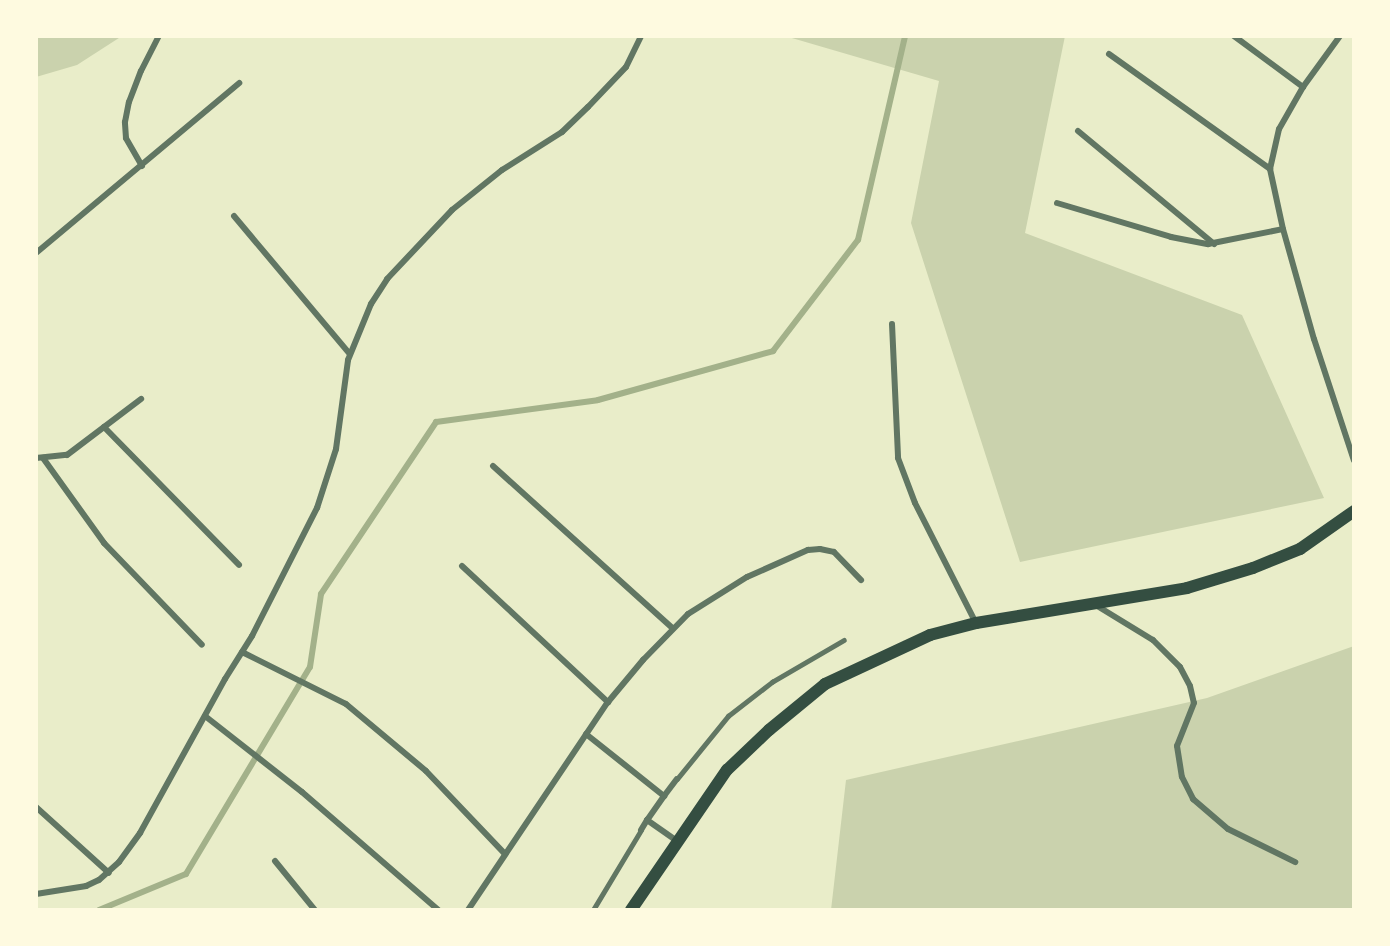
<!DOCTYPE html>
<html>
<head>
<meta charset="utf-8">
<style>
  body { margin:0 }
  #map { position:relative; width:1390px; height:946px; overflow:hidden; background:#e9edc9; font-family:Jost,sans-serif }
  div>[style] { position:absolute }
  .green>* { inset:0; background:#cad2ad }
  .stream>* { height:6px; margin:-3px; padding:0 3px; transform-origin:3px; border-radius:3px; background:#a3b18a }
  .service>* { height:4.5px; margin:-2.25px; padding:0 2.25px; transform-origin:2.25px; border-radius:2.25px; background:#617663 }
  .minor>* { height:6px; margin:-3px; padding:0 3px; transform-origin:3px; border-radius:3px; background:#617663 }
  .secondary>* { height:12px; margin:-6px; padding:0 6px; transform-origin:6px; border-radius:6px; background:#344e41 }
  span { translate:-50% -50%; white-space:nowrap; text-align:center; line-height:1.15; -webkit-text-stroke:4.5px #fefae0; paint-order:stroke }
  .frame { position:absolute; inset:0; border:38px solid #fefae0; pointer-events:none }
</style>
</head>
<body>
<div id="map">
  <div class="green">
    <i style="clip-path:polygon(36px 36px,122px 36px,77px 65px,36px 77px)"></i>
    <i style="clip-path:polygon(785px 36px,1065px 36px,1025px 233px,1242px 315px,1324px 498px,1020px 562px,911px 223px,939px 81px)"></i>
    <i style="clip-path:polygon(1354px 646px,1354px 910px,831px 910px,846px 780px,1207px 698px)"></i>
  </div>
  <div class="stream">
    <i style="left:99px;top:910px;width:94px;rotate:-22.5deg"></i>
    <i style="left:186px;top:874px;width:241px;rotate:-59.1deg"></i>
    <i style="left:310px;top:667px;width:74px;rotate:-81.4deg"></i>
    <i style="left:321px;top:594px;width:207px;rotate:-56.2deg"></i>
    <i style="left:436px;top:422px;width:163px;rotate:-7.7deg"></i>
    <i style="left:598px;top:400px;width:182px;rotate:-15.6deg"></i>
    <i style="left:773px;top:351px;width:140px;rotate:-52.6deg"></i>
    <i style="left:858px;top:240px;width:209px;rotate:-77deg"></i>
  </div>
  <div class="service">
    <i style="left:677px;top:779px;width:81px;rotate:-51deg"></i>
    <i style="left:728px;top:716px;width:56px;rotate:-37.7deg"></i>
    <i style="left:772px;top:682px;width:83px;rotate:-30.3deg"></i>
    <i style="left:593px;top:910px;width:93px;rotate:-59deg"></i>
  </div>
  <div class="minor">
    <i style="left:1234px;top:36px;width:86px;rotate:36.5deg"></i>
    <i style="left:1340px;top:36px;width:63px;rotate:126deg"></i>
    <i style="left:1303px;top:87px;width:48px;rotate:119.7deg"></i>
    <i style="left:1279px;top:129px;width:41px;rotate:102.7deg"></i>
    <i style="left:1270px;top:169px;width:61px;rotate:77.8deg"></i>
    <i style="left:1283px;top:229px;width:114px;rotate:74.3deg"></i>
    <i style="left:1314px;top:339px;width:128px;rotate:71.8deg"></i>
    <i style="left:1109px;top:54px;width:198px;rotate:35.5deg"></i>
    <i style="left:1078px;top:131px;width:177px;rotate:39.7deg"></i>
    <i style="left:142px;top:166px;width:32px;rotate:-120deg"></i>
    <i style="left:126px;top:138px;width:16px;rotate:-94deg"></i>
    <i style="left:125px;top:122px;width:20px;rotate:-79deg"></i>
    <i style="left:129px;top:102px;width:33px;rotate:-69deg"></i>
    <i style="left:141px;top:71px;width:39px;rotate:-63deg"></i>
    <i style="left:1057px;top:203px;width:119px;rotate:16.6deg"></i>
    <i style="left:1171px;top:237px;width:38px;rotate:11deg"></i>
    <i style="left:1208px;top:244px;width:76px;rotate:-11.3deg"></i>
    <i style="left:234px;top:216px;width:180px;rotate:50deg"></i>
    <i style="left:36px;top:253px;width:265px;rotate:-39.9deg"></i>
    <i style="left:892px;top:324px;width:134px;rotate:87.4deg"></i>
    <i style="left:898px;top:458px;width:48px;rotate:69.3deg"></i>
    <i style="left:915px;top:503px;width:135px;rotate:63.1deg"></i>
    <i style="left:104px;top:427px;width:193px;rotate:45.6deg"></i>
    <i style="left:36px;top:458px;width:31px;rotate:-6deg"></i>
    <i style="left:67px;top:455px;width:93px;rotate:-37.1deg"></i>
    <i style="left:43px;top:458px;width:105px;rotate:54.3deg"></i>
    <i style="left:104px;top:543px;width:141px;rotate:46.1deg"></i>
    <i style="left:493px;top:466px;width:241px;rotate:42.1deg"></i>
    <i style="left:462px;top:566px;width:200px;rotate:43deg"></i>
    <i style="left:1094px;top:604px;width:69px;rotate:31.4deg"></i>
    <i style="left:1153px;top:640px;width:38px;rotate:45deg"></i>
    <i style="left:1180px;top:667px;width:21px;rotate:62deg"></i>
    <i style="left:1190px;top:686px;width:17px;rotate:77deg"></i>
    <i style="left:1194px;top:703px;width:46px;rotate:111.6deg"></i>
    <i style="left:1177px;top:746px;width:31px;rotate:81deg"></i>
    <i style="left:1182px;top:777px;width:25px;rotate:63deg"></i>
    <i style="left:1193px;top:799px;width:46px;rotate:40.6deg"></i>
    <i style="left:1228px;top:829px;width:75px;rotate:26.2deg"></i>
    <i style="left:242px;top:652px;width:116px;rotate:26.6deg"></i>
    <i style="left:346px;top:704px;width:104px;rotate:39.9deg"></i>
    <i style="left:426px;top:771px;width:113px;rotate:46.4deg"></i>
    <i style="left:205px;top:716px;width:123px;rotate:38.1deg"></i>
    <i style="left:302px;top:792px;width:180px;rotate:40.9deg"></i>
    <i style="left:586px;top:734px;width:100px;rotate:38.5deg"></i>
    <i style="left:664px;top:796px;width:29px;rotate:125deg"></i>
    <i style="left:647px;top:820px;width:38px;rotate:35deg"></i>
    <i style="left:664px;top:796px;width:21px;rotate:-53deg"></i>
    <i style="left:36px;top:807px;width:98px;rotate:42.1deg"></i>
    <i style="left:641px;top:830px;width:12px;rotate:-59deg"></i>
    <i style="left:275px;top:861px;width:63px;rotate:50.8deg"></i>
    <i style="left:36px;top:894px;width:51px;rotate:-9.1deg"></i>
    <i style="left:86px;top:886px;width:14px;rotate:-25deg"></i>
    <i style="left:99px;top:880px;width:27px;rotate:-42deg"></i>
    <i style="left:119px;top:862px;width:36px;rotate:-54deg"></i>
    <i style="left:140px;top:833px;width:176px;rotate:-61.1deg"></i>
    <i style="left:225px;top:679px;width:51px;rotate:-57.9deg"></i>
    <i style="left:252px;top:636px;width:144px;rotate:-63.1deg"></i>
    <i style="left:317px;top:508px;width:62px;rotate:-72.1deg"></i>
    <i style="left:336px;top:449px;width:90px;rotate:-82.3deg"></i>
    <i style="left:348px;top:360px;width:61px;rotate:-67.7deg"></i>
    <i style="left:371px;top:304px;width:30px;rotate:-57deg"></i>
    <i style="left:387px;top:279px;width:95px;rotate:-46.7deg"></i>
    <i style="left:452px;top:210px;width:64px;rotate:-38.7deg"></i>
    <i style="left:502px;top:170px;width:71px;rotate:-32.3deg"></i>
    <i style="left:562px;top:132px;width:36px;rotate:-44deg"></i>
    <i style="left:588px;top:107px;width:55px;rotate:-46.5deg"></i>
    <i style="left:626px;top:67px;width:34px;rotate:-64deg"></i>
    <i style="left:468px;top:910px;width:251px;rotate:-56.1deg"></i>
    <i style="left:608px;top:702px;width:55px;rotate:-50.2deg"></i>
    <i style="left:643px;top:660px;width:64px;rotate:-45.6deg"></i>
    <i style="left:688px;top:614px;width:70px;rotate:-32.1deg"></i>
    <i style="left:747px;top:577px;width:67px;rotate:-23.9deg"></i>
    <i style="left:808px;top:550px;width:12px;rotate:-5deg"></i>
    <i style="left:820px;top:549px;width:14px;rotate:12deg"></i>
    <i style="left:834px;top:552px;width:39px;rotate:46deg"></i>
  </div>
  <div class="secondary">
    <i style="left:631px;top:910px;width:170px;rotate:-55.6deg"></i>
    <i style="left:727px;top:770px;width:58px;rotate:-43.6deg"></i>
    <i style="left:769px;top:730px;width:72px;rotate:-39.4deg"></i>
    <i style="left:825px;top:684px;width:116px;rotate:-25deg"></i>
    <i style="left:930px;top:635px;width:48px;rotate:-14.6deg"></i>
    <i style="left:976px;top:623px;width:214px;rotate:-9.4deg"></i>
    <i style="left:1187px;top:588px;width:69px;rotate:-16.9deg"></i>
    <i style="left:1253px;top:568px;width:51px;rotate:-22deg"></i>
    <i style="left:1300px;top:549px;width:66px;rotate:-35.1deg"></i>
  </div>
  <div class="frame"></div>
</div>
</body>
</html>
